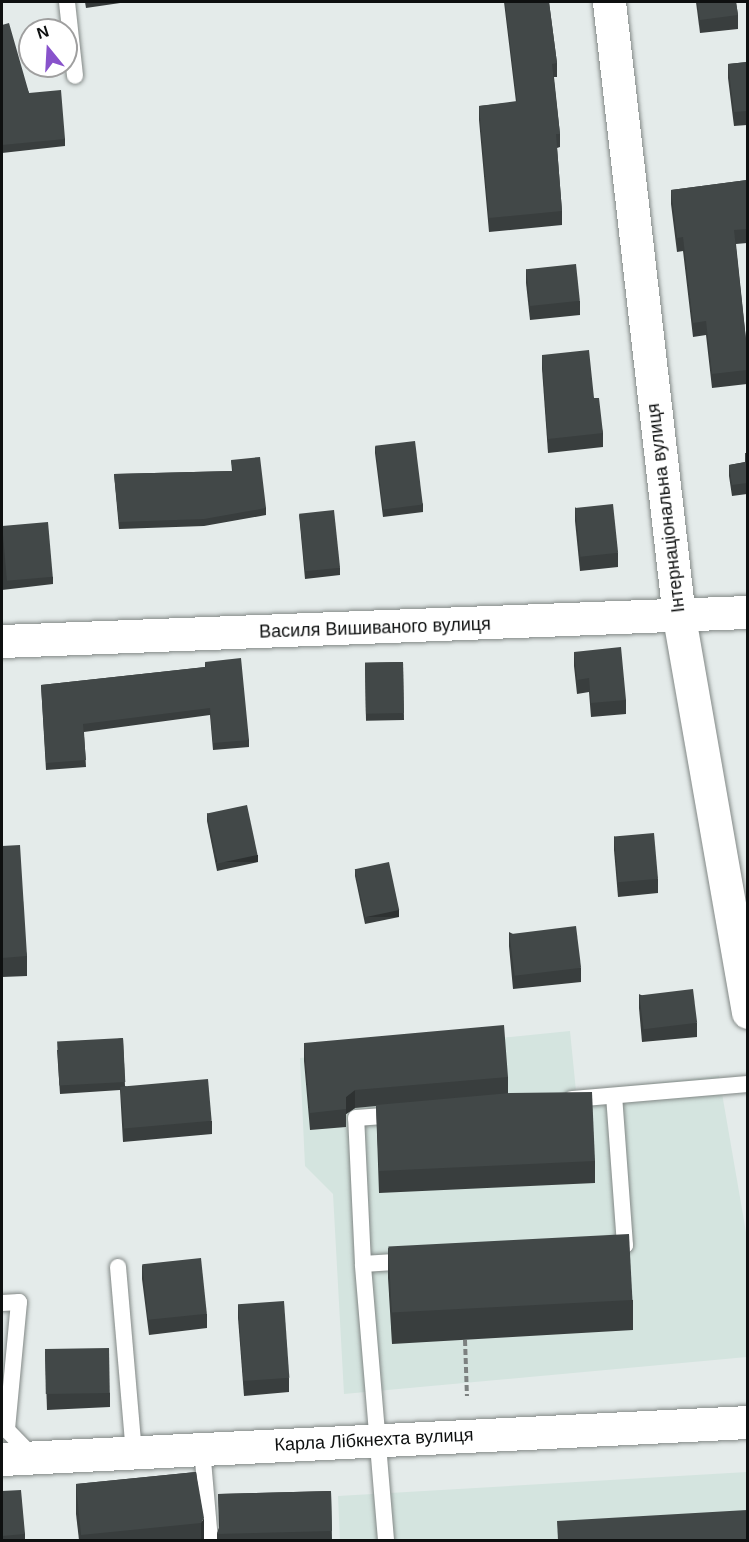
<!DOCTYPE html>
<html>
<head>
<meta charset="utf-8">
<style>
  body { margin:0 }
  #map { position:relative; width:749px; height:1542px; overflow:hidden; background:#e4ebea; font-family:Helvetica,sans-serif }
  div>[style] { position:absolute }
  .built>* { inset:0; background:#d4e4df }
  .path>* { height:4px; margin-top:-2px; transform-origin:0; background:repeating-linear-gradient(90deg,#7c8180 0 6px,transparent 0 9px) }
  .roads { filter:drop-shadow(0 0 2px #828886) drop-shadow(0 0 2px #828886) }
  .lane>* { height:16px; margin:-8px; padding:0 8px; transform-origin:8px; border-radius:8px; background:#fff }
  .street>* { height:33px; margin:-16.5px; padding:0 16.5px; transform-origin:16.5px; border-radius:16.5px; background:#fff }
  .wall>* { inset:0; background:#393e3e; transform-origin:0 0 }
  .shaded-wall>* { inset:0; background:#2e3232; transform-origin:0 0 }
  .building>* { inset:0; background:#424848; transform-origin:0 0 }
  span { translate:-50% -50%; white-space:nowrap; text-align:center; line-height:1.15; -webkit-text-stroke:6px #fff; paint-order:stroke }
  .street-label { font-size:18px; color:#0e1010 }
  .frame { position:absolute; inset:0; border:3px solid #0e1010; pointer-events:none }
  .north { position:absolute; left:18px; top:18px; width:60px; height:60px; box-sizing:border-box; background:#fff; border:2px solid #9f9f9f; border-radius:50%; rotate:342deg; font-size:16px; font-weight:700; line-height:24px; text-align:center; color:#0e1010 }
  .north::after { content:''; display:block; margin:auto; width:21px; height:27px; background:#8853cb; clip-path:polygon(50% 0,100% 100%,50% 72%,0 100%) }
</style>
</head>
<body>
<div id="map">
  <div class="built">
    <i style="clip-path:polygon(570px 1031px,576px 1091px,719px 1076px,747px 1238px,747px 1357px,344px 1394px,333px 1194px,305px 1166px,300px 1058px)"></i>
    <i style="clip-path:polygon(747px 1472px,747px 1540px,340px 1540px,338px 1496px)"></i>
  </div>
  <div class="path">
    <i style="left:465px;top:1340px;width:56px;rotate:88deg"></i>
  </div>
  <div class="roads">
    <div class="lane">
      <i style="left:67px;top:2px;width:74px;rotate:83.8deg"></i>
      <i style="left:572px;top:1099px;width:177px;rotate:-4.9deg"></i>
      <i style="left:612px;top:1246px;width:13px;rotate:-4deg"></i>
      <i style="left:625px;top:1245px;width:149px;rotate:-94.2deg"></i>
      <i style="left:363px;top:1264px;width:47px;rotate:-3.7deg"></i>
      <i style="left:118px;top:1267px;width:186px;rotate:85.1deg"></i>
      <i style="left:2px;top:1303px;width:17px;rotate:-3deg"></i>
      <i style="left:19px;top:1302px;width:129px;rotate:95.4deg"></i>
      <i style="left:7px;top:1430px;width:37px;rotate:46deg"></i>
      <i style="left:202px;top:1449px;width:91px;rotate:85deg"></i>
      <i style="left:386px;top:1540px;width:277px;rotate:-94.8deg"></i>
      <i style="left:363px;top:1264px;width:146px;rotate:-92.7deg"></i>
      <i style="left:356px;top:1118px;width:41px;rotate:-4.2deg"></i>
    </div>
    <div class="street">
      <i style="left:609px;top:2px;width:619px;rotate:83.51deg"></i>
      <i style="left:679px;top:617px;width:401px;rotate:80.1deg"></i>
      <i style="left:2px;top:641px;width:747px;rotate:-2.23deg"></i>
      <i style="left:2px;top:1459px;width:747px;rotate:-2.84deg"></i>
    </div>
  </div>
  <div class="wall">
    <i style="clip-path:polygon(85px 2px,127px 2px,86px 8px)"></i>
    <i style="clip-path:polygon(504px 2px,549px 2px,557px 63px,557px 77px,554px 77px,560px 134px,560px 147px,557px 148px,562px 211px,562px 225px,489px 232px,479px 120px,479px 106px,516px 102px)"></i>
    <i style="clip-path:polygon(696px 2px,736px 2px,738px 15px,738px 29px,700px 33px)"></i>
    <i style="clip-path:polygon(2px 25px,29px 93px,65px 139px,65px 146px,2px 153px)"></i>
    <i style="clip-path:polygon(747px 62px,747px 125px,734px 126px,728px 78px,728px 64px)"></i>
    <i style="clip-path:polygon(747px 180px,747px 243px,736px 244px,747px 349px,747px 384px,712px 388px,706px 335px,693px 337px,683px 251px,677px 252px,671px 204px,671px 190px)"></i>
    <i style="clip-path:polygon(526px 269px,580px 301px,580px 315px,530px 320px,526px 283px)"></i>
    <i style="clip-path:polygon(542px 355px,594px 398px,603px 433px,603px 447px,548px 453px,542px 369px)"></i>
    <i style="clip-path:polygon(375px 446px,423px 504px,423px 512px,383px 517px,375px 453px)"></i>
    <i style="clip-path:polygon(745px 453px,747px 453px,747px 494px,732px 496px,729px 476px,729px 465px,745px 462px)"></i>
    <i style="clip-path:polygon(231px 460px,266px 508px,266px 515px,204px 526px,119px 529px,114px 474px,232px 471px)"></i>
    <i style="clip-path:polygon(575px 507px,618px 553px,618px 567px,580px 571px,575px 521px)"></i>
    <i style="clip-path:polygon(299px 514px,340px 568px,340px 575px,305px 579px)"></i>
    <i style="clip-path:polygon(2px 526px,53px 577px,53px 584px,2px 590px)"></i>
    <i style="clip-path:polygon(574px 652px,626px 700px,626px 714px,591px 717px,589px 692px,577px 694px,574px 666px)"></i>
    <i style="clip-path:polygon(205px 662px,249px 740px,249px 747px,213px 750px,210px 715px,84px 732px,86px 767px,46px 770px,41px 685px,205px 667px)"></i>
    <i style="left:403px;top:662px;width:58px;height:38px;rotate:89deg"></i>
    <i style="clip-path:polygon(207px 813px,258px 862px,217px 871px,207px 821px)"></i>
    <i style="clip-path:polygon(614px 836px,658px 879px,658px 893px,618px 897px,614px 850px)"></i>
    <i style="clip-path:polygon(2px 846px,27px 956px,27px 976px,2px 977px)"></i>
    <i style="clip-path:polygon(355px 869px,399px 917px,365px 924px,355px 876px)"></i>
    <i style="clip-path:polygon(509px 932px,581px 968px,581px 982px,513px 989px,509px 946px)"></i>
    <i style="clip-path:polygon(639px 994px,697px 1023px,697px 1037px,642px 1042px,639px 1008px)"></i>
    <i style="clip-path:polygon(123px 1038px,125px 1086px,212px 1121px,212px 1134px,123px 1142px,120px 1090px,60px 1094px,57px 1050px)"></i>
    <i style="clip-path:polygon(304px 1043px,508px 1077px,508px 1093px,595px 1161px,595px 1183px,379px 1193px,376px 1106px,355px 1108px,346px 1114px,346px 1127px,310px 1130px,304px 1061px)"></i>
    <i style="clip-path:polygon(388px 1248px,633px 1300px,633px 1330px,392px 1344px,388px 1278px)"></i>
    <i style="clip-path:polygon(142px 1265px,207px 1314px,207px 1328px,149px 1335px,142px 1279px)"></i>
    <i style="clip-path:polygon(238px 1304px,289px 1378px,289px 1392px,244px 1396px,238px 1318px)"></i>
    <i style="clip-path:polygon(45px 1351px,110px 1393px,110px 1407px,47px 1410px)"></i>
    <i style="clip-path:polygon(196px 1472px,204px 1540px,79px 1540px,76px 1514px,76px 1484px)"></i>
    <i style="clip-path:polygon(2px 1491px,25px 1534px,25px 1540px,2px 1540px)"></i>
    <i style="clip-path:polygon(331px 1491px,332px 1540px,217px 1540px,217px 1534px,219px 1528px,218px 1494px)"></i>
  </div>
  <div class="shaded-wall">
    <i style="left:258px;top:855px;width:7px;height:42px;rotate:90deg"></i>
    <i style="left:399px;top:910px;width:7px;height:35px;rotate:90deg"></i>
    <i style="clip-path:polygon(355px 1090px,355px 1108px,346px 1114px,346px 1127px,346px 1097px)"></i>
    <i style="clip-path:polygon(204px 1518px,204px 1540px,201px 1540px,201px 1523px)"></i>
  </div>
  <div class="building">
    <i style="clip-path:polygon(505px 2px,549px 2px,557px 63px,552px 64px,560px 134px,556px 134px,562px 211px,489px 218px,479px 106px,517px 101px)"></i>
    <i style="clip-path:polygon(697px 2px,736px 2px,738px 15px,700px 20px)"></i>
    <i style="clip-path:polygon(9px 23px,29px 93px,61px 90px,65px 139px,2px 145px,2px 25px)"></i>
    <i style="clip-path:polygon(747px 62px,747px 111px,734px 112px,728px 64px)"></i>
    <i style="clip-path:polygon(747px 180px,747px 229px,734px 230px,747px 349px,747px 370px,712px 374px,706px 321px,693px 323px,683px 237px,677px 238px,671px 190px)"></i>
    <i style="left:576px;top:264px;width:37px;height:50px;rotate:84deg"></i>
    <i style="clip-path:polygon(589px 350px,594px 398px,599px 398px,603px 433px,548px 439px,542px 355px)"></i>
    <i style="left:415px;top:441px;width:64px;height:40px;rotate:83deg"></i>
    <i style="clip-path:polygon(745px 453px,747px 453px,747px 483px,732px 485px,729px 465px,746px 462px)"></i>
    <i style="clip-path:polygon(260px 457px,266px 508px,204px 519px,119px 522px,114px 474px,233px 471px,231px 460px)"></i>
    <i style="left:613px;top:504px;width:49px;height:38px;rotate:84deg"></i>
    <i style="left:334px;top:510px;width:58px;height:35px;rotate:84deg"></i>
    <i style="left:48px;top:522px;width:55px;height:46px;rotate:85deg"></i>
    <i style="clip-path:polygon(621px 647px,626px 700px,591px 703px,589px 678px,577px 680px,574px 652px)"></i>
    <i style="clip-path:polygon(241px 658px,249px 740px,213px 743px,210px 708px,83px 724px,86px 760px,46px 763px,41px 685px,206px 667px,205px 662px)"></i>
    <i style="left:403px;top:662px;width:51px;height:38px;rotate:89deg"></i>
    <i style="left:247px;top:805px;width:51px;height:41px;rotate:78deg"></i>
    <i style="left:654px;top:833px;width:46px;height:40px;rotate:85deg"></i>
    <i style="clip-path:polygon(20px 845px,27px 956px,2px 958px,2px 846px)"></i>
    <i style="left:389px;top:862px;width:49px;height:35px;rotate:78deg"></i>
    <i style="left:576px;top:926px;width:42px;height:67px;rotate:83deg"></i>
    <i style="left:693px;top:989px;width:34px;height:54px;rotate:83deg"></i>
    <i style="clip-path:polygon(504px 1025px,508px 1077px,355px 1090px,346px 1097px,346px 1109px,310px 1113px,304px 1043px)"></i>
    <i style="left:123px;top:1038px;width:44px;height:66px;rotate:87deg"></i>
    <i style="left:208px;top:1079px;width:42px;height:88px;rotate:85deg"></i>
    <i style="clip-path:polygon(592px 1092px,595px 1161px,379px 1171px,376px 1105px,510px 1093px)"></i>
    <i style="left:629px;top:1234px;width:66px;height:241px;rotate:87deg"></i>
    <i style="left:201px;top:1258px;width:56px;height:59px;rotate:84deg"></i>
    <i style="left:284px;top:1301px;width:77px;height:46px;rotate:86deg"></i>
    <i style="left:109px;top:1348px;width:45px;height:64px;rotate:89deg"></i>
    <i style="clip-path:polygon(196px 1472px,204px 1518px,201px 1523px,81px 1535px,76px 1484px)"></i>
    <i style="clip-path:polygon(21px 1490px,25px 1534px,2px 1536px,2px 1491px)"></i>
    <i style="clip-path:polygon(331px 1491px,332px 1531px,217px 1534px,220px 1525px,218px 1494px)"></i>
    <i style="clip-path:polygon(747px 1510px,747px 1540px,558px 1540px,557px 1521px)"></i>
  </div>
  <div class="street-label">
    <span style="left:666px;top:508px;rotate:-97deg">Інтернаціональна вулиця</span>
    <span style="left:375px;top:628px;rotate:-2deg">Василя Вишиваного вулиця</span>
    <span style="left:374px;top:1440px;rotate:-3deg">Карла Лібкнехта вулиця</span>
  </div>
  <div class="frame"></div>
  <div class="north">N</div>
</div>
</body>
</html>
